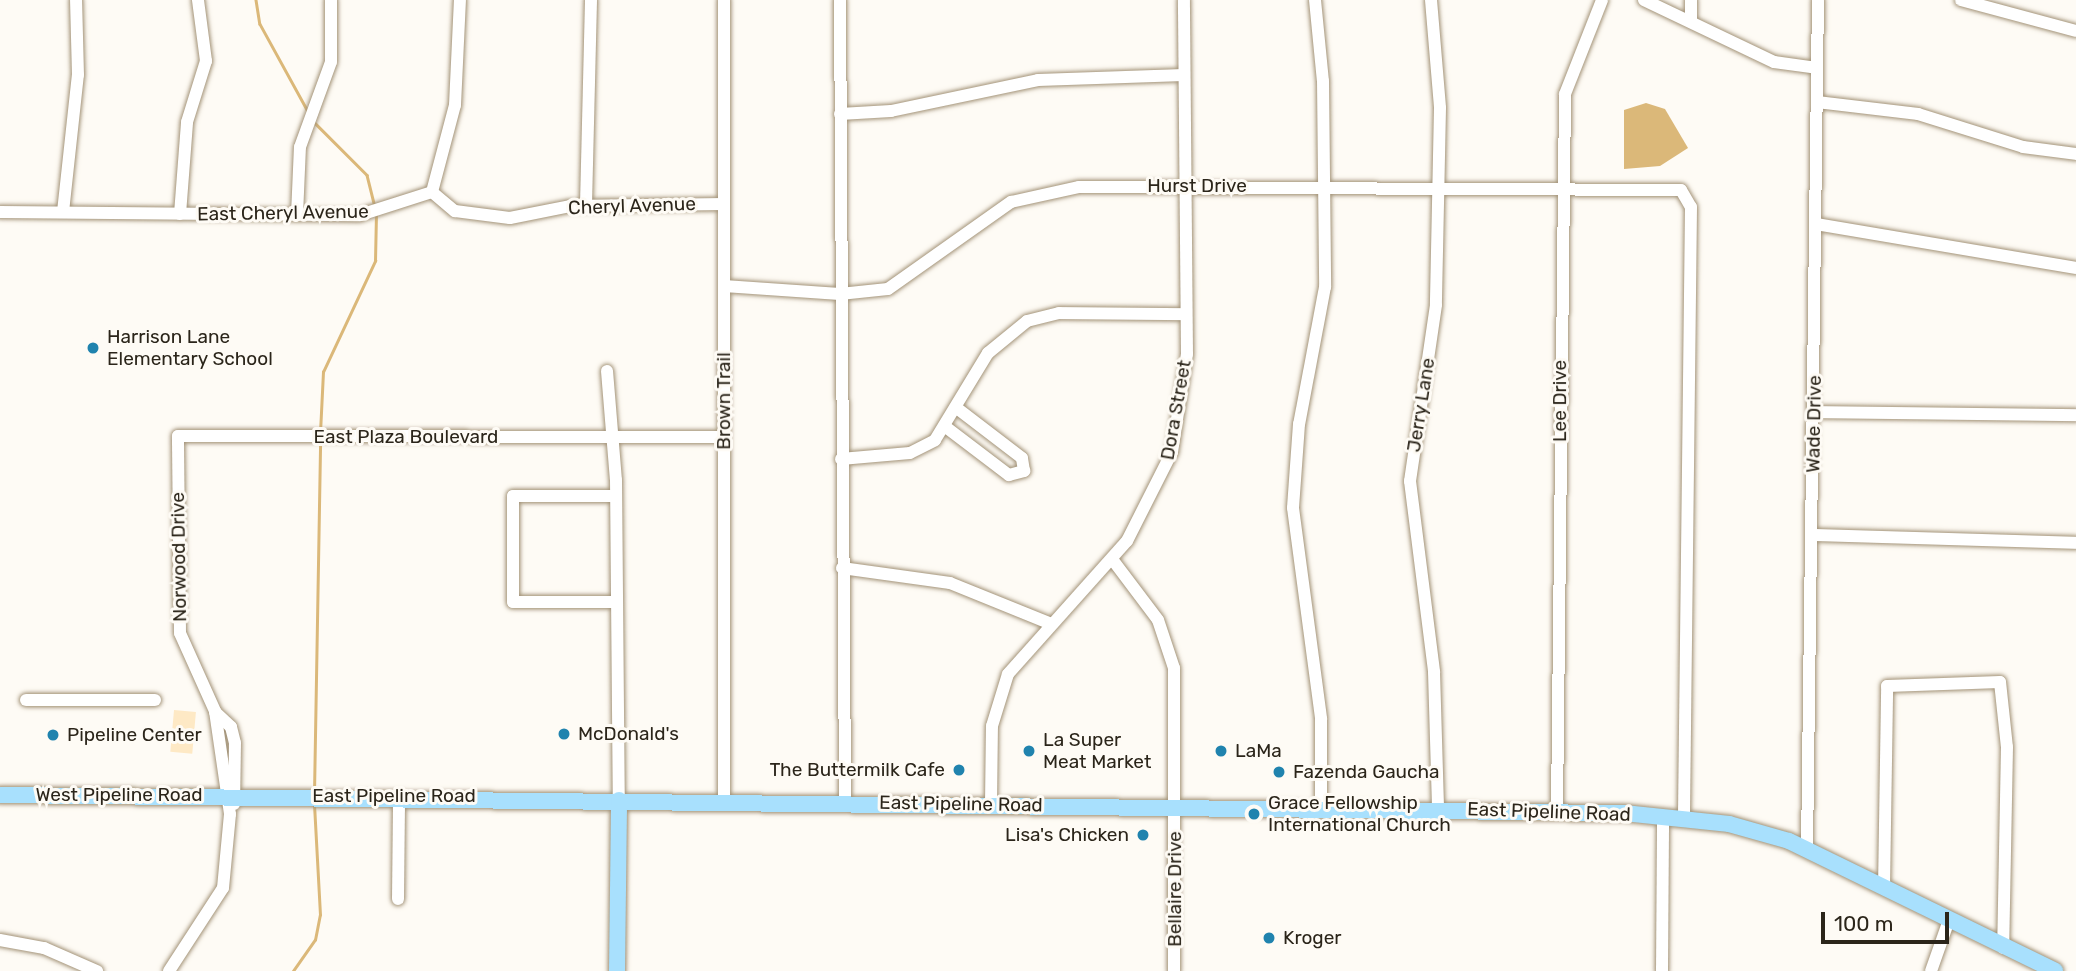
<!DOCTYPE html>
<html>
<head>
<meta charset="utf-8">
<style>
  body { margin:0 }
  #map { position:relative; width:2076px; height:971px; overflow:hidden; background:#fefbf5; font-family:Rubik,sans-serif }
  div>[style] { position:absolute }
  .green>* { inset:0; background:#fee9c5; transform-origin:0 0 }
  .water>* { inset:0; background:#dbb879 }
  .stream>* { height:2.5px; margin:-1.25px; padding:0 1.25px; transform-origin:1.25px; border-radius:1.25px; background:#dbb879 }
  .roads { filter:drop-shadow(0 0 2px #a39378) drop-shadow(0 0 2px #a39378) }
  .minor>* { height:12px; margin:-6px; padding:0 6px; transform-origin:6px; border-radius:6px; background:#fff }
  .major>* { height:16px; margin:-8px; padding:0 8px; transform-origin:8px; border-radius:8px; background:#a8e0fd }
  .dots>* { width:19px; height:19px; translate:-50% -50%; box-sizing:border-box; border:4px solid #fefbf5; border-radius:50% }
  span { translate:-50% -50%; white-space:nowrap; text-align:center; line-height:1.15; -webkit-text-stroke:6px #fefbf5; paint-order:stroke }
  .street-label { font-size:19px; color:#2b251a }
  .poi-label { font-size:19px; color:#2b251a }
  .left { translate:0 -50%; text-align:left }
  .right { translate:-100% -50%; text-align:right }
  .scale { position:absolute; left:1821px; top:912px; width:128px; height:32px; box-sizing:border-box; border:4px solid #2b251a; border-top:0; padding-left:9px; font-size:21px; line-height:24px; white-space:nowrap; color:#2b251a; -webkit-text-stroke:5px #fefbf5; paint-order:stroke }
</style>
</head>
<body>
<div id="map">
  <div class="green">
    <i style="left:174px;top:710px;width:22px;height:42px;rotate:5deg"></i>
  </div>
  <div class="water">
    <i style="clip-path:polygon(1646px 103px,1665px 109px,1688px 148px,1660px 166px,1624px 169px,1624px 110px)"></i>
  </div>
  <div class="stream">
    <i style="left:256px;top:0;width:24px;rotate:81deg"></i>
    <i style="left:260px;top:24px;width:102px;rotate:61.2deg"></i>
    <i style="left:314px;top:122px;width:75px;rotate:45deg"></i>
    <i style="left:367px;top:175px;width:33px;rotate:76deg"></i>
    <i style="left:320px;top:433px;width:61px;rotate:-87.2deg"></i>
    <i style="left:323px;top:372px;width:123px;rotate:-64.9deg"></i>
    <i style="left:375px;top:261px;width:47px;rotate:-88.8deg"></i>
    <i style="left:314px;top:793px;width:354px;rotate:-89deg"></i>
    <i style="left:293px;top:971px;width:38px;rotate:-55deg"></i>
    <i style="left:315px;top:940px;width:25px;rotate:-79deg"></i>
    <i style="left:320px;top:915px;width:112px;rotate:-93.1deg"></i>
  </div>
  <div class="roads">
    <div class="minor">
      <i style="left:840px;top:0;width:802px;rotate:89.64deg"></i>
      <i style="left:1315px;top:0;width:81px;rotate:84.4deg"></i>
      <i style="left:1323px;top:81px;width:206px;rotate:89.4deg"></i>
      <i style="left:1325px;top:287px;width:139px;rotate:100.7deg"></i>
      <i style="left:1299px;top:424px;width:84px;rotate:94.1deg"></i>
      <i style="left:1293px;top:508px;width:213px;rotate:82.4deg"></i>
      <i style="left:1321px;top:719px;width:89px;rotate:90deg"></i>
      <i style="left:1431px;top:0;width:108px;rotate:85.2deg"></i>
      <i style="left:1440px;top:108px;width:197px;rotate:91.2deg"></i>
      <i style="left:1436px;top:305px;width:178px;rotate:98.4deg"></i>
      <i style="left:1410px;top:481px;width:193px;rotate:82.8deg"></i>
      <i style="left:1434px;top:672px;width:137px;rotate:88.3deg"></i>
      <i style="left:1644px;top:0;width:144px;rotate:25.5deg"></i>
      <i style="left:1774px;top:62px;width:43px;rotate:7.9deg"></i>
      <i style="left:1961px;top:0;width:119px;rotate:15.1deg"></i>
      <i style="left:1691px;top:22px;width:22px;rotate:-90deg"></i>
      <i style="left:1817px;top:102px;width:102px;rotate:6.8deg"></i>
      <i style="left:1918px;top:114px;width:110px;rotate:17.4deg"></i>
      <i style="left:2023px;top:147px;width:53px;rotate:7.5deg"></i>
      <i style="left:840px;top:114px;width:51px;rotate:-3.4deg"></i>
      <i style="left:891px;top:111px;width:150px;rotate:-11.9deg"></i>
      <i style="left:1038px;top:80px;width:146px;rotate:-2deg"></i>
      <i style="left:432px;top:192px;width:30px;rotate:40deg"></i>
      <i style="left:455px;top:211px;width:55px;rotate:7.3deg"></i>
      <i style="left:510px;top:218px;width:61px;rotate:-11.3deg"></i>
      <i style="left:570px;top:206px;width:154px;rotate:-0.7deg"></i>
      <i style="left:432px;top:192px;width:90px;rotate:-75.2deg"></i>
      <i style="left:455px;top:105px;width:105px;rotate:-87.3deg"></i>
      <i style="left:586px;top:205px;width:205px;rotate:-88.6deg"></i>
      <i style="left:0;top:212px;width:360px;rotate:0.5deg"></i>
      <i style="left:360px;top:215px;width:76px;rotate:-17.7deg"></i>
      <i style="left:63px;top:212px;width:138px;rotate:-83.8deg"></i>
      <i style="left:78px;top:75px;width:75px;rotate:-91.5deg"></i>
      <i style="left:180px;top:214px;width:92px;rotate:-85.6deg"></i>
      <i style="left:187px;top:122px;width:64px;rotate:-72.7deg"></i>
      <i style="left:206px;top:61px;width:62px;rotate:-97.5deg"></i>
      <i style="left:297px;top:215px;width:68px;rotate:-87.5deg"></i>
      <i style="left:300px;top:147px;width:90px;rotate:-70deg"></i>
      <i style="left:331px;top:62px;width:62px;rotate:-90deg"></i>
      <i style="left:1816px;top:224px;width:264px;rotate:9.6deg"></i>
      <i style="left:724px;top:286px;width:116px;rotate:3.9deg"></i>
      <i style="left:840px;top:294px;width:48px;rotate:-5.9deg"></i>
      <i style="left:888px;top:289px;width:151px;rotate:-35.3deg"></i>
      <i style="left:1011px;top:202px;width:70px;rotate:-12.4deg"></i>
      <i style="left:1079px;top:187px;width:602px;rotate:0.29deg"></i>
      <i style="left:1681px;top:190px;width:20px;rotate:60deg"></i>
      <i style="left:1691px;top:207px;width:612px;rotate:90.66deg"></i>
      <i style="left:607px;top:371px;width:109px;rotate:85.3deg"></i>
      <i style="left:616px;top:480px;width:320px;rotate:89.5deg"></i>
      <i style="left:1814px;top:412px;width:262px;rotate:0.7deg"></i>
      <i style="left:947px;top:428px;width:78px;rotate:37.2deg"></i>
      <i style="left:1009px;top:475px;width:16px;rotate:-15deg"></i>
      <i style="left:1024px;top:471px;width:13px;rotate:-99deg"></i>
      <i style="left:1022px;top:458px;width:81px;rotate:-142.6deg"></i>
      <i style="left:841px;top:459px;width:69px;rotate:-5deg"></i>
      <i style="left:910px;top:453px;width:28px;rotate:-27deg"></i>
      <i style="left:935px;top:440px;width:102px;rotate:-58.7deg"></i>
      <i style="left:988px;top:353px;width:50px;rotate:-39.4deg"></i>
      <i style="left:1027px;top:321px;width:33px;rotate:-14deg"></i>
      <i style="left:1059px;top:313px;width:127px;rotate:0.5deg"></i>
      <i style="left:616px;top:496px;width:103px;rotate:180deg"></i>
      <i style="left:513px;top:496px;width:106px;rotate:90deg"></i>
      <i style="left:513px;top:602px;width:104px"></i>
      <i style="left:1813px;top:535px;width:263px;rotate:1.7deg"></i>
      <i style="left:1112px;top:559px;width:76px;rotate:53deg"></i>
      <i style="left:1158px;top:620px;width:51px;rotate:71.6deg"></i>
      <i style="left:1174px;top:668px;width:303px;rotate:90deg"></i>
      <i style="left:842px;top:568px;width:109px;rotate:7.9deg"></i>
      <i style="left:950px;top:583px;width:107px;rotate:22deg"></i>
      <i style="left:26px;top:700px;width:129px"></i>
      <i style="left:215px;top:712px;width:22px;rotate:43deg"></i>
      <i style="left:231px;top:727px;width:16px;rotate:76deg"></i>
      <i style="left:235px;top:743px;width:61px;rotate:90.9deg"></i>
      <i style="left:724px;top:801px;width:801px;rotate:-90deg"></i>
      <i style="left:991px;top:804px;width:78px;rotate:-89.3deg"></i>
      <i style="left:992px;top:726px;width:54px;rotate:-72.9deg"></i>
      <i style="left:1008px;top:674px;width:178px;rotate:-48.2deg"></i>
      <i style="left:1127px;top:541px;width:100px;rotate:-63.2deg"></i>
      <i style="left:1172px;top:452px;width:99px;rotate:-81.3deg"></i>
      <i style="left:1187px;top:354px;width:354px;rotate:-90.5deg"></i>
      <i style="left:1557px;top:810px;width:716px;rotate:-89.36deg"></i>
      <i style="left:1565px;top:94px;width:101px;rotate:-68.5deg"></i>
      <i style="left:1807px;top:849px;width:849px;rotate:-89.26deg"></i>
      <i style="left:1884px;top:888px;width:202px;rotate:-89.1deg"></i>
      <i style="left:1887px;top:686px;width:113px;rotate:-2deg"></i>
      <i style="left:2000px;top:682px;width:65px;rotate:83.9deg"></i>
      <i style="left:2007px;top:747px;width:201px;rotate:91.1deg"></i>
      <i style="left:398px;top:899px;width:102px;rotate:-89.4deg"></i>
      <i style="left:0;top:940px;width:45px;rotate:10.3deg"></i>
      <i style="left:44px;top:948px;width:58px;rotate:23.5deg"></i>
      <i style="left:169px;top:971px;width:99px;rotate:-57deg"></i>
      <i style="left:223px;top:888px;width:74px;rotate:-84.6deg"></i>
      <i style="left:230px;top:814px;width:104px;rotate:-98.3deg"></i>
      <i style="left:215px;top:711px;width:85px;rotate:-114.2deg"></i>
      <i style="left:180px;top:633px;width:197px;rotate:-90.6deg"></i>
      <i style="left:178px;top:436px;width:546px;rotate:0.1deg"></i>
      <i style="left:1662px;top:971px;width:153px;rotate:-89.6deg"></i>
      <i style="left:1931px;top:971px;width:54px;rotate:-70.6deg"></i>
    </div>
    <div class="major">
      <i style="left:0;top:795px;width:1624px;rotate:0.64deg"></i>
      <i style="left:1624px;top:813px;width:106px;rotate:6deg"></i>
      <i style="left:1729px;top:824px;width:62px;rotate:15.8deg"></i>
      <i style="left:1789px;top:841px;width:296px;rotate:26deg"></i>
      <i style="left:617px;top:971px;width:171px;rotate:-89.3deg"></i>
    </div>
  </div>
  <div class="dots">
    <i style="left:93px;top:348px;background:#2083ae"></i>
    <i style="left:564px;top:734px;background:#2083ae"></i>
    <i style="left:53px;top:735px;background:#2083ae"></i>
    <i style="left:1029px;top:751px;background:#2083ae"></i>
    <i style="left:1221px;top:751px;background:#2083ae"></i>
    <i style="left:959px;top:770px;background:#2083ae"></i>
    <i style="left:1279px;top:772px;background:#2083ae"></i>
    <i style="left:1254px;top:814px;background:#2083ae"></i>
    <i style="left:1143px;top:835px;background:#2083ae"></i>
    <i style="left:1269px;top:938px;background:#2083ae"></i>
  </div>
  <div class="street-label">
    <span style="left:1197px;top:186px">Hurst Drive</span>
    <span style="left:632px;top:206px;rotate:-2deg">Cheryl Avenue</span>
    <span style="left:283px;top:213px;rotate:-1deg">East Cheryl Avenue</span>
    <span style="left:724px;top:401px;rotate:-90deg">Brown Trail</span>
    <span style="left:1560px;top:401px;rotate:-90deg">Lee Drive</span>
    <span style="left:1421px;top:405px;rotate:-81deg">Jerry Lane</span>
    <span style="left:1176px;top:410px;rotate:-80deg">Dora Street</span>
    <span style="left:1814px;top:424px;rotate:-89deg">Wade Drive</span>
    <span style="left:406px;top:437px">East Plaza Boulevard</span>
    <span style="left:179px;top:557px;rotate:-91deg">Norwood Drive</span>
    <span style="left:119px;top:795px">West Pipeline Road</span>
    <span style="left:394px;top:796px">East Pipeline Road</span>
    <span style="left:961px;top:804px;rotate:1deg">East Pipeline Road</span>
    <span style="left:1549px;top:812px;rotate:2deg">East Pipeline Road</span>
    <span style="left:1175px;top:889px;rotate:-90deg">Bellaire Drive</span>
  </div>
  <div class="poi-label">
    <span class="left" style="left:107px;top:348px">Harrison Lane<br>Elementary School</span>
    <span class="left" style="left:578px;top:734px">McDonald's</span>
    <span class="left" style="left:67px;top:735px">Pipeline Center</span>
    <span class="left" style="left:1043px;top:751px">La Super<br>Meat Market</span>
    <span class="left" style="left:1235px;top:751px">LaMa</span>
    <span class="right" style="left:945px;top:770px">The Buttermilk Cafe</span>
    <span class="left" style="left:1293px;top:772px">Fazenda Gaucha</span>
    <span class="left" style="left:1268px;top:814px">Grace Fellowship<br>International Church</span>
    <span class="right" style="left:1129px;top:835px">Lisa's Chicken</span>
    <span class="left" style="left:1283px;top:938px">Kroger</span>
  </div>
  <div class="scale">100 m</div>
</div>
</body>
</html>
